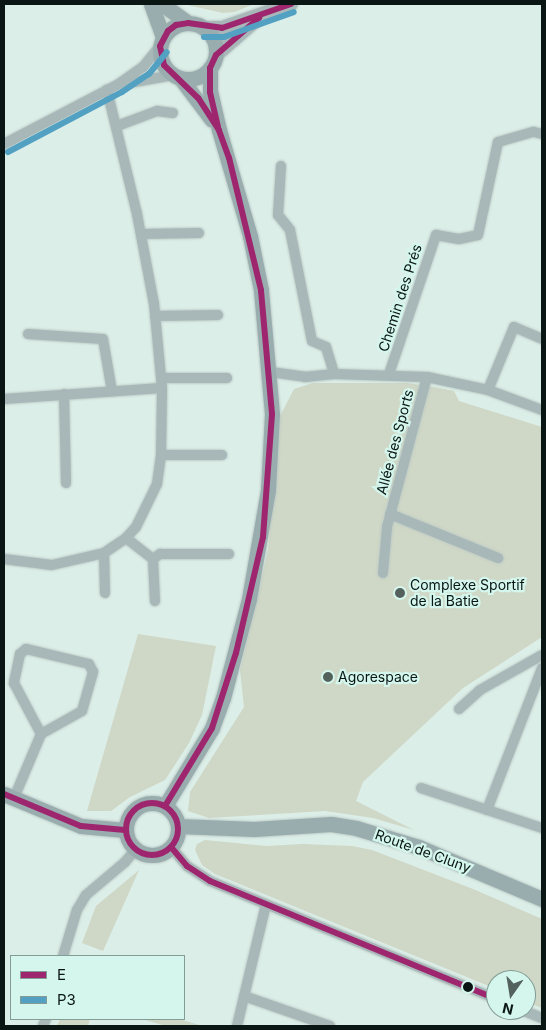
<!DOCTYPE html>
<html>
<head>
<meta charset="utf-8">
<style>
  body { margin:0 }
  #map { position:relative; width:546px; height:1030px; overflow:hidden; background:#dceee8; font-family:Inter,sans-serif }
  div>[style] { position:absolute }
  .green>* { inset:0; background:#cfd7c6 }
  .roads { filter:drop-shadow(0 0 1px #bccac5) drop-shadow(0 0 1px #bccac5) }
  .minor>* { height:10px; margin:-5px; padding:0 5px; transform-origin:5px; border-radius:5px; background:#a8b8b9 }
  .tertiary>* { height:14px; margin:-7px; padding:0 7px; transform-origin:7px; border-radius:7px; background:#a8b8b9 }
  .secondary>* { height:15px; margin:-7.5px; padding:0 7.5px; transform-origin:7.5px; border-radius:7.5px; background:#99adaf }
  .secondary>.ring { margin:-7.5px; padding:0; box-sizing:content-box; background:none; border:15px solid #99adaf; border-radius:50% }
  .bus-1>* { height:6px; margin:-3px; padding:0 3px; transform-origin:3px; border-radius:3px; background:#9d266f }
  .bus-1>.ring { margin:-3px; padding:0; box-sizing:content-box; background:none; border:6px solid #9d266f; border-radius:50% }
  .bus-2>* { height:6px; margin:-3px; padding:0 3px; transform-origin:3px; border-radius:3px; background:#52a1c3 }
  .dots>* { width:14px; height:14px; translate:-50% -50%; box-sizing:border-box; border:2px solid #d4f6ec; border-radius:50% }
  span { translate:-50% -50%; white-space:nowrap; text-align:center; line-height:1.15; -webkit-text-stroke:4.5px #d4f6ec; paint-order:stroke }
  .street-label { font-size:14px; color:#0a1613 }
  .poi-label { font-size:14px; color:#0a1613 }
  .left { translate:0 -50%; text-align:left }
  .frame { position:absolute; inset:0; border:5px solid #0a1613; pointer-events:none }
  .legend { position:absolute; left:10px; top:955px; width:175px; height:65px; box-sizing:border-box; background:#d4f6ec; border:1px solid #839c95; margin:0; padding:6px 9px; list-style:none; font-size:15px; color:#0a1613 }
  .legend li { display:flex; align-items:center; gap:10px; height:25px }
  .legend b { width:25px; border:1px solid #839c95 }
  .north { position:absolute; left:486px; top:970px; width:50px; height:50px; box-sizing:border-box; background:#d4f6ec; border:1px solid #839c95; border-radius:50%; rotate:193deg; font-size:14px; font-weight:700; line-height:20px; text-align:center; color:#0a1613 }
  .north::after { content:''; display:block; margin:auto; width:18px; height:22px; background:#54625e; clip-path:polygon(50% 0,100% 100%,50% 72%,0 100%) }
</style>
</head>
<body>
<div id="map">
  <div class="green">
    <i style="clip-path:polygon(183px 4px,254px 4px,235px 12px,223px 13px)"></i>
    <i style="clip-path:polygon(313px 383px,407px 383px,434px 387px,454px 391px,459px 401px,542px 427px,542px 637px,463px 688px,363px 782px,356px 801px,414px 830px,373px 818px,325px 811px,209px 818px,188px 811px,190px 792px,244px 707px,240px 670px,268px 550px,280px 416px,294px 389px)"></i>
    <i style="clip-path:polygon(138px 634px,216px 646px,202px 715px,189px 743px,165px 780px,130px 797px,111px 811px,87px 811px)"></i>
    <i style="clip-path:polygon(205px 840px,267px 846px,302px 844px,352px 846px,372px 850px,473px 889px,542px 919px,542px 1008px,526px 1002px,526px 980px,496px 980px,496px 989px,215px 874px,202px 865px,195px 850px,197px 844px)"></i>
    <i style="clip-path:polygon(139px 870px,103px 951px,82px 943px,96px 906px)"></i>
    <i style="clip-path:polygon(60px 1019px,90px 1019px,88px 1026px,57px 1026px)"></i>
    <i style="clip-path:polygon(142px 1019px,179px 1019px,203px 1026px,166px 1026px)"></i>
  </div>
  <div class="roads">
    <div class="minor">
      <i style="left:123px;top:84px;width:51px;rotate:-10.2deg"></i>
      <i style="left:117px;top:126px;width:43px;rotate:-20.6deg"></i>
      <i style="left:157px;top:111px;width:16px;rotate:7deg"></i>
      <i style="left:4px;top:144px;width:127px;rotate:-27.6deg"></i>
      <i style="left:117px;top:85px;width:32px;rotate:-35deg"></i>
      <i style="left:143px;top:67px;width:27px;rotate:-51deg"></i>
      <i style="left:281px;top:166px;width:49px;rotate:93.5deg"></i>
      <i style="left:278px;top:215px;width:19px;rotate:51deg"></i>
      <i style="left:290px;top:230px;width:113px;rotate:78.8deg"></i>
      <i style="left:312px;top:341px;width:15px;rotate:23deg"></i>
      <i style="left:326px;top:347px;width:28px;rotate:73deg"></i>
      <i style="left:142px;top:234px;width:57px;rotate:-1deg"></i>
      <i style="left:155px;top:316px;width:63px;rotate:-0.9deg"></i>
      <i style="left:28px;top:334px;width:75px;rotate:3.8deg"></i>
      <i style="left:103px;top:339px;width:53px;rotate:80.2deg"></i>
      <i style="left:271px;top:372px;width:34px;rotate:8deg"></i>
      <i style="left:305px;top:377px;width:29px;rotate:-6deg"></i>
      <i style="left:334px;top:374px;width:93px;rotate:1.8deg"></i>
      <i style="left:427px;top:377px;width:62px;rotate:12deg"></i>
      <i style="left:488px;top:390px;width:58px;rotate:20.3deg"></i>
      <i style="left:389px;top:374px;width:147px;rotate:-71.3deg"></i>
      <i style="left:436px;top:235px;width:23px;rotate:10deg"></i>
      <i style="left:459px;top:239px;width:19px;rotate:-12deg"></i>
      <i style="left:478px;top:235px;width:95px;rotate:-77.9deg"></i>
      <i style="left:498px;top:142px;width:37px;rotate:-16deg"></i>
      <i style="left:534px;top:132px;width:8px;rotate:14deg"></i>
      <i style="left:162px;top:378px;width:65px"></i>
      <i style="left:488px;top:390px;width:68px;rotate:-67.6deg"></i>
      <i style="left:514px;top:327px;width:30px;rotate:23deg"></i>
      <i style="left:64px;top:394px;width:89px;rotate:88.7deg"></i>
      <i style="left:4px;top:399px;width:158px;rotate:-4deg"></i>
      <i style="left:161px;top:455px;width:61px"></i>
      <i style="left:390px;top:514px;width:117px;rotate:22.2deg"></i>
      <i style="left:126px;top:538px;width:34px;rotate:38deg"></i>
      <i style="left:153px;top:559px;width:42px;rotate:87.3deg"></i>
      <i style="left:104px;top:553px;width:40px;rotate:88.6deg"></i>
      <i style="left:4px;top:559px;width:48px;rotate:7.1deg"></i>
      <i style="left:52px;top:565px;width:53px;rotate:-13deg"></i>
      <i style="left:104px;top:553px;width:27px;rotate:-34deg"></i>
      <i style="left:126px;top:538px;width:15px;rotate:-48deg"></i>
      <i style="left:136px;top:527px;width:48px;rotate:-64deg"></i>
      <i style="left:157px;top:484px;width:29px;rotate:-82deg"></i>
      <i style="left:161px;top:455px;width:67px;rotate:-89.1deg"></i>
      <i style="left:162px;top:388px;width:84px;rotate:-95.4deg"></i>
      <i style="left:154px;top:304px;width:92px;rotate:-100.7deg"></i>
      <i style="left:137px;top:214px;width:128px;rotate:-103.6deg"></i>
      <i style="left:153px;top:559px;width:9px;rotate:-36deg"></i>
      <i style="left:160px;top:554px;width:69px"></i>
      <i style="left:383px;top:573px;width:46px;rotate:-85deg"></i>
      <i style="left:387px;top:527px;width:155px;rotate:-75.1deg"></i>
      <i style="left:459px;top:709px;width:28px;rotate:-42deg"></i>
      <i style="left:480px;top:690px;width:71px;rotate:-29.4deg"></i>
      <i style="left:421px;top:788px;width:127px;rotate:18.3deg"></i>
      <i style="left:14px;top:798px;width:69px;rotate:-67.1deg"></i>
      <i style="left:41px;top:734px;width:47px;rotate:-29.3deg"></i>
      <i style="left:82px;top:711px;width:41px;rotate:-74.2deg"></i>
      <i style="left:93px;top:672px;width:9px;rotate:-117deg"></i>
      <i style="left:89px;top:664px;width:65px;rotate:-166.6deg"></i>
      <i style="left:26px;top:649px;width:8px;rotate:140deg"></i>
      <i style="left:20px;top:654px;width:30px;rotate:102deg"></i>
      <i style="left:14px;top:683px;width:58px;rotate:62.1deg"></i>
      <i style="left:487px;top:810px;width:152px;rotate:-68.8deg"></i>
      <i style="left:171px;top:847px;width:25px;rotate:50deg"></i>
      <i style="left:187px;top:866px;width:27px;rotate:33deg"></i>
      <i style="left:210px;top:881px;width:309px;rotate:22.4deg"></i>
      <i style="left:63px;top:956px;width:48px;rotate:-73.1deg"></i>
      <i style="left:77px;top:910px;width:17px;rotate:-59deg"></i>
      <i style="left:86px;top:895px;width:51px;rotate:-40.2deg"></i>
      <i style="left:125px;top:862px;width:17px;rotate:-50deg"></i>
      <i style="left:244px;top:996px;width:91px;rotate:19.2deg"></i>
      <i style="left:522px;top:1010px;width:22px;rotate:22deg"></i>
      <i style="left:43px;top:1026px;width:8px;rotate:-67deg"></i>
      <i style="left:237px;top:1026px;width:125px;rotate:-76.6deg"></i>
    </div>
    <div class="tertiary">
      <i style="left:204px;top:28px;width:18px"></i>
      <i style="left:222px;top:28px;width:73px;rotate:-19.2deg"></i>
      <i style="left:216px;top:55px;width:52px;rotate:-41.1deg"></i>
    </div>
    <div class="secondary">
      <i style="left:151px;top:4px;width:35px;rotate:70deg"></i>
      <i style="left:162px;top:4px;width:32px;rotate:36deg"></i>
      <i class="ring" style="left:160px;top:23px;width:41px;height:41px"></i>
      <i style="left:181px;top:79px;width:51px;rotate:52.9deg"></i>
      <i style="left:4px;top:794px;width:83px;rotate:22.6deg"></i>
      <i style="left:81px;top:826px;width:44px;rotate:5.2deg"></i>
      <i class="ring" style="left:126px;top:803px;width:37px;height:37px"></i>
      <i style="left:165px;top:806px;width:91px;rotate:-58.9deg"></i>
      <i style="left:212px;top:728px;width:32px;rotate:-70deg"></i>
      <i style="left:223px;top:698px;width:102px;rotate:-75.3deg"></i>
      <i style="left:249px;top:599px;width:111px;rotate:-80.1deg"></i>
      <i style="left:268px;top:490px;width:76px;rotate:-87deg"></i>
      <i style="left:272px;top:414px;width:124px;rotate:-95.1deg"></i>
      <i style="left:261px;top:290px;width:55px;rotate:-101.5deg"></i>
      <i style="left:250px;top:236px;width:110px;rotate:-106.3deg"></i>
      <i style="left:219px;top:130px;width:39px;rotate:-103deg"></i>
      <i style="left:210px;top:92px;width:24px;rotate:-90deg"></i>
      <i style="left:178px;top:826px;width:76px;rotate:2.3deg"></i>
      <i style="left:254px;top:829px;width:77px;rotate:-3.7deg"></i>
      <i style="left:331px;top:824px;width:25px;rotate:9deg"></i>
      <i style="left:356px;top:828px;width:66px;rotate:16.8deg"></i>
      <i style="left:419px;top:847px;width:134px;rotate:22.9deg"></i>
    </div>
  </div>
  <div class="bus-1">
    <i style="left:218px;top:127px;width:36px;rotate:-103deg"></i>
    <i style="left:210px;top:92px;width:24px;rotate:-90deg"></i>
    <i style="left:210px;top:68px;width:14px;rotate:-65deg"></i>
    <i style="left:216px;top:55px;width:57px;rotate:-40.7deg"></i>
    <i style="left:4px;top:794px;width:83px;rotate:22.6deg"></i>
    <i style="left:81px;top:826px;width:44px;rotate:5.2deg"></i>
    <i class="ring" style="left:126px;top:803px;width:46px;height:46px"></i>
    <i style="left:165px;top:806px;width:91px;rotate:-58.9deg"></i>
    <i style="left:212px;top:728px;width:79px;rotate:-72.3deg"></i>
    <i style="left:236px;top:653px;width:119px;rotate:-76.9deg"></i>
    <i style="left:263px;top:537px;width:123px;rotate:-85.8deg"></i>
    <i style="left:272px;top:414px;width:124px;rotate:-95.1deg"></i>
    <i style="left:261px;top:290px;width:136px;rotate:-103.6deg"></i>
    <i style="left:229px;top:158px;width:30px;rotate:-110deg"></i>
    <i style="left:219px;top:130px;width:38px;rotate:-123deg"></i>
    <i style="left:198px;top:98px;width:47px;rotate:-135.9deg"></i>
    <i style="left:164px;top:65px;width:19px;rotate:-102deg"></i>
    <i style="left:160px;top:46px;width:17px;rotate:-62deg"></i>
    <i style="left:168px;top:31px;width:10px;rotate:-37deg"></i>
    <i style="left:176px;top:25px;width:12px;rotate:-9deg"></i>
    <i style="left:188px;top:23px;width:34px;rotate:8deg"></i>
    <i style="left:222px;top:28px;width:73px;rotate:-19.2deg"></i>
    <i style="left:171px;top:847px;width:25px;rotate:50deg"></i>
    <i style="left:187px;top:866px;width:27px;rotate:33deg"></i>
    <i style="left:210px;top:881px;width:309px;rotate:22.4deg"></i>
  </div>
  <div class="bus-2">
    <i style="left:204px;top:37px;width:20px"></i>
    <i style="left:224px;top:37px;width:74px;rotate:-19.7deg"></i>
    <i style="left:8px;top:152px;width:129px;rotate:-27.8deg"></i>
    <i style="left:122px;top:92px;width:32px;rotate:-34deg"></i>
    <i style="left:149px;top:74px;width:28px;rotate:-51deg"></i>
  </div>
  <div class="dots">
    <i style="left:400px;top:593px;background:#54625e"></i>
    <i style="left:328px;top:677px;background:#54625e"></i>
    <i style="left:468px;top:987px;background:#0a1613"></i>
  </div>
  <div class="street-label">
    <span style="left:400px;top:298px;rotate:-72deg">Chemin des Prés</span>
    <span style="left:395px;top:442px;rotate:-75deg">Allée des Sports</span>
    <span style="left:423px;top:851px;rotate:20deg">Route de Cluny</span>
  </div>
  <div class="poi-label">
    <span class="left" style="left:410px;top:593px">Complexe Sportif<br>de la Batie</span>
    <span class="left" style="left:338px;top:677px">Agorespace</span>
  </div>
  <div class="frame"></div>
  <ul class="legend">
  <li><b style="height:6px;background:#9d266f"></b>E</li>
  <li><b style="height:6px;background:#52a1c3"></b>P3</li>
  </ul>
  <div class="north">N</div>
</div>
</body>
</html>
